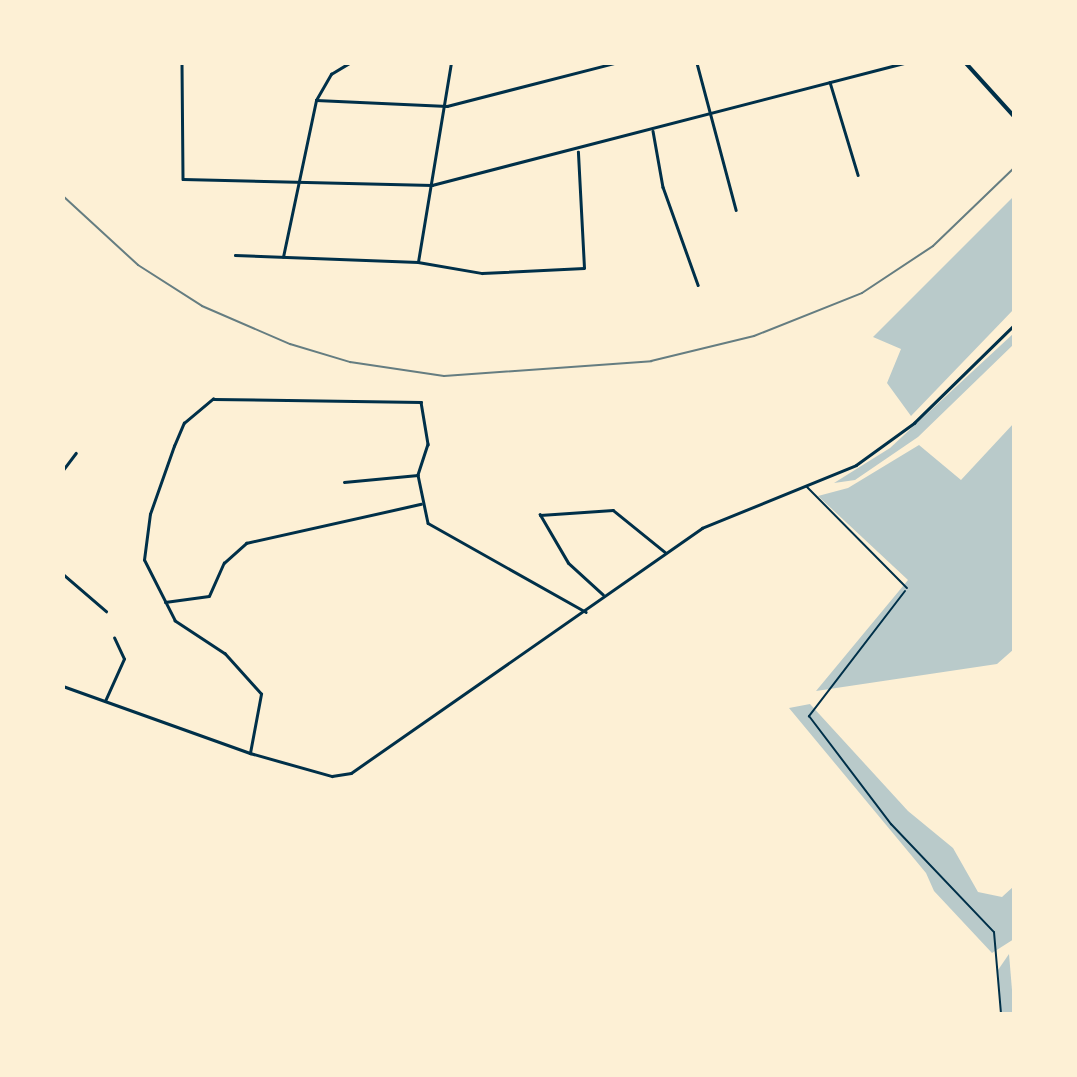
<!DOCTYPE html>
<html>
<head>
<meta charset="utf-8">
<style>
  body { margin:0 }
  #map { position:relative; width:1077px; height:1077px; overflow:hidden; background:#fdf0d5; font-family:Manrope,sans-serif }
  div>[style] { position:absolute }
  .green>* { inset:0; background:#b9caca }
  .path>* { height:2px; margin:-1px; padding:0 1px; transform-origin:1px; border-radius:1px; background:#003049 }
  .service>* { height:2px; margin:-1px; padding:0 1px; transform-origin:1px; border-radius:1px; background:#003049 }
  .minor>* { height:2.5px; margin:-1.25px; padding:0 1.25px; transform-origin:1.25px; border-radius:1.25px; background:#003049 }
  .tertiary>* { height:3.5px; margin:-1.75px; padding:0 1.75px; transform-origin:1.75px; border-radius:1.75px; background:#003049 }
  .rail>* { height:2px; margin:-1px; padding:0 1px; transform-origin:1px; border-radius:1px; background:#657d81 }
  span { translate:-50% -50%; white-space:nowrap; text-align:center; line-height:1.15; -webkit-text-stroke:5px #fdf0d5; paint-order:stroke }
  .frame { position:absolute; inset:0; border:65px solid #fdf0d5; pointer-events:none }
</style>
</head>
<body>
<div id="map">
  <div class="green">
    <i style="clip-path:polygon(1014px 196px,1014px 309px,911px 416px,887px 383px,901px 349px,873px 337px)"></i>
    <i style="clip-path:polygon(1014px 333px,1014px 344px,918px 437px,855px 480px,834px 483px,890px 448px)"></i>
    <i style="clip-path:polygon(1014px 423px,1014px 649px,997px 664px,816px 691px,908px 580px,818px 496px,848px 488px,919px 445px,961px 480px)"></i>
    <i style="clip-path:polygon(810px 704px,908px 811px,953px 848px,978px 892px,1002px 897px,1014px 886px,1014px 939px,992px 953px,934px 891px,926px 873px,789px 708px)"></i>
    <i style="clip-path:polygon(1009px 954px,1014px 1014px,1001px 1014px,998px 970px)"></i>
  </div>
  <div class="path">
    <i style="left:905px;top:591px;width:158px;rotate:127.5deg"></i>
    <i style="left:809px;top:716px;width:136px;rotate:52.8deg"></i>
    <i style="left:891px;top:824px;width:149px;rotate:46.4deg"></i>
    <i style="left:994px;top:932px;width:82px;rotate:85.1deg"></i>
  </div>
  <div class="service">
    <i style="left:807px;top:487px;width:142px;rotate:45.3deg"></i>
  </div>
  <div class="minor">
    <i style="left:182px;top:63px;width:116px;rotate:89.5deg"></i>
    <i style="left:183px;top:179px;width:249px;rotate:1.4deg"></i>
    <i style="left:432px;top:185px;width:487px;rotate:-14.5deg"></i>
    <i style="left:697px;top:63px;width:152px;rotate:75.1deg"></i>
    <i style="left:830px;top:82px;width:97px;rotate:73.2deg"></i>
    <i style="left:316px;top:100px;width:131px;rotate:2.6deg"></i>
    <i style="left:447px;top:106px;width:172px;rotate:-14.4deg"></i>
    <i style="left:653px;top:131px;width:57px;rotate:79.9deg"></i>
    <i style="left:663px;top:187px;width:104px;rotate:70.3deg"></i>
    <i style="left:235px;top:255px;width:183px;rotate:2.2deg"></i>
    <i style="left:418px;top:262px;width:65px;rotate:9.8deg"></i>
    <i style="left:482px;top:273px;width:102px;rotate:-2.8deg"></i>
    <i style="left:584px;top:268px;width:116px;rotate:-93deg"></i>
    <i style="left:283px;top:257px;width:160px;rotate:-78.1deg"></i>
    <i style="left:316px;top:100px;width:30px;rotate:-60deg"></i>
    <i style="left:331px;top:74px;width:21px;rotate:-31deg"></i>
    <i style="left:418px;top:262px;width:202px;rotate:-80.6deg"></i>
    <i style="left:63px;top:470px;width:21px;rotate:-53deg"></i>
    <i style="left:344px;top:482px;width:74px;rotate:-5.4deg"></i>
    <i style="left:63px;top:574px;width:57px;rotate:40.7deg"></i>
    <i style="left:603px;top:595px;width:47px;rotate:-137.6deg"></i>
    <i style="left:568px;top:563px;width:56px;rotate:-120.3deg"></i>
    <i style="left:540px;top:515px;width:73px;rotate:-3.9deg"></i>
    <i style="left:613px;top:510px;width:67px;rotate:38.9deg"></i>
    <i style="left:165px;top:602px;width:44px;rotate:-7.8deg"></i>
    <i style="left:209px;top:596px;width:36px;rotate:-66deg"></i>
    <i style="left:224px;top:563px;width:30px;rotate:-42deg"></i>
    <i style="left:246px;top:543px;width:179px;rotate:-12.6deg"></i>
    <i style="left:63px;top:686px;width:199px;rotate:19.7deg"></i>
    <i style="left:250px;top:753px;width:85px;rotate:15.7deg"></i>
    <i style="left:332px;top:776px;width:19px;rotate:-9deg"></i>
    <i style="left:351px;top:773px;width:428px;rotate:-34.9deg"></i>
    <i style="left:702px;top:528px;width:166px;rotate:-22.2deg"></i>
    <i style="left:856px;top:465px;width:72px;rotate:-35.9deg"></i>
    <i style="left:914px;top:423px;width:140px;rotate:-44.4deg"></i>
    <i style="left:105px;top:701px;width:46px;rotate:-65.7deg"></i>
    <i style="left:124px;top:659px;width:23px;rotate:-115deg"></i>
    <i style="left:250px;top:753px;width:60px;rotate:-79.4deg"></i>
    <i style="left:261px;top:694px;width:54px;rotate:-132deg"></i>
    <i style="left:225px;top:654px;width:60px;rotate:-146.6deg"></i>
    <i style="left:175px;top:621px;width:68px;rotate:-116.9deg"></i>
    <i style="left:144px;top:560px;width:46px;rotate:-82.6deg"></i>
    <i style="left:150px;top:514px;width:72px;rotate:-70.6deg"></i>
    <i style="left:174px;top:446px;width:25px;rotate:-67deg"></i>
    <i style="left:184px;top:423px;width:38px;rotate:-40deg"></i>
    <i style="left:213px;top:399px;width:208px;rotate:0.8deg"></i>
    <i style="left:421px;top:402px;width:43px;rotate:80.5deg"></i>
    <i style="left:428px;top:444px;width:33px;rotate:108deg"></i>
    <i style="left:418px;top:475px;width:49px;rotate:78.2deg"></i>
    <i style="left:428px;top:523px;width:181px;rotate:29.4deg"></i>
  </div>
  <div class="tertiary">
    <i style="left:966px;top:63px;width:72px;rotate:47.8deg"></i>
  </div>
  <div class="rail">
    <i style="left:63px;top:196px;width:102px;rotate:42.6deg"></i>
    <i style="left:138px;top:265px;width:76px;rotate:32.6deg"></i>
    <i style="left:202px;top:306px;width:96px;rotate:23.4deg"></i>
    <i style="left:290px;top:344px;width:63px;rotate:16.7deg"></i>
    <i style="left:350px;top:362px;width:95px;rotate:8.5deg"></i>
    <i style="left:444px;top:376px;width:208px;rotate:-4.1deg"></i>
    <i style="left:651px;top:361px;width:106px;rotate:-13.6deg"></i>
    <i style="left:754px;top:336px;width:116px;rotate:-21.7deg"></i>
    <i style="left:862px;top:293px;width:85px;rotate:-33.5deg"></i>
    <i style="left:933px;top:246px;width:112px;rotate:-43.9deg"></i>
  </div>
  <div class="frame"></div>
</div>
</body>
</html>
